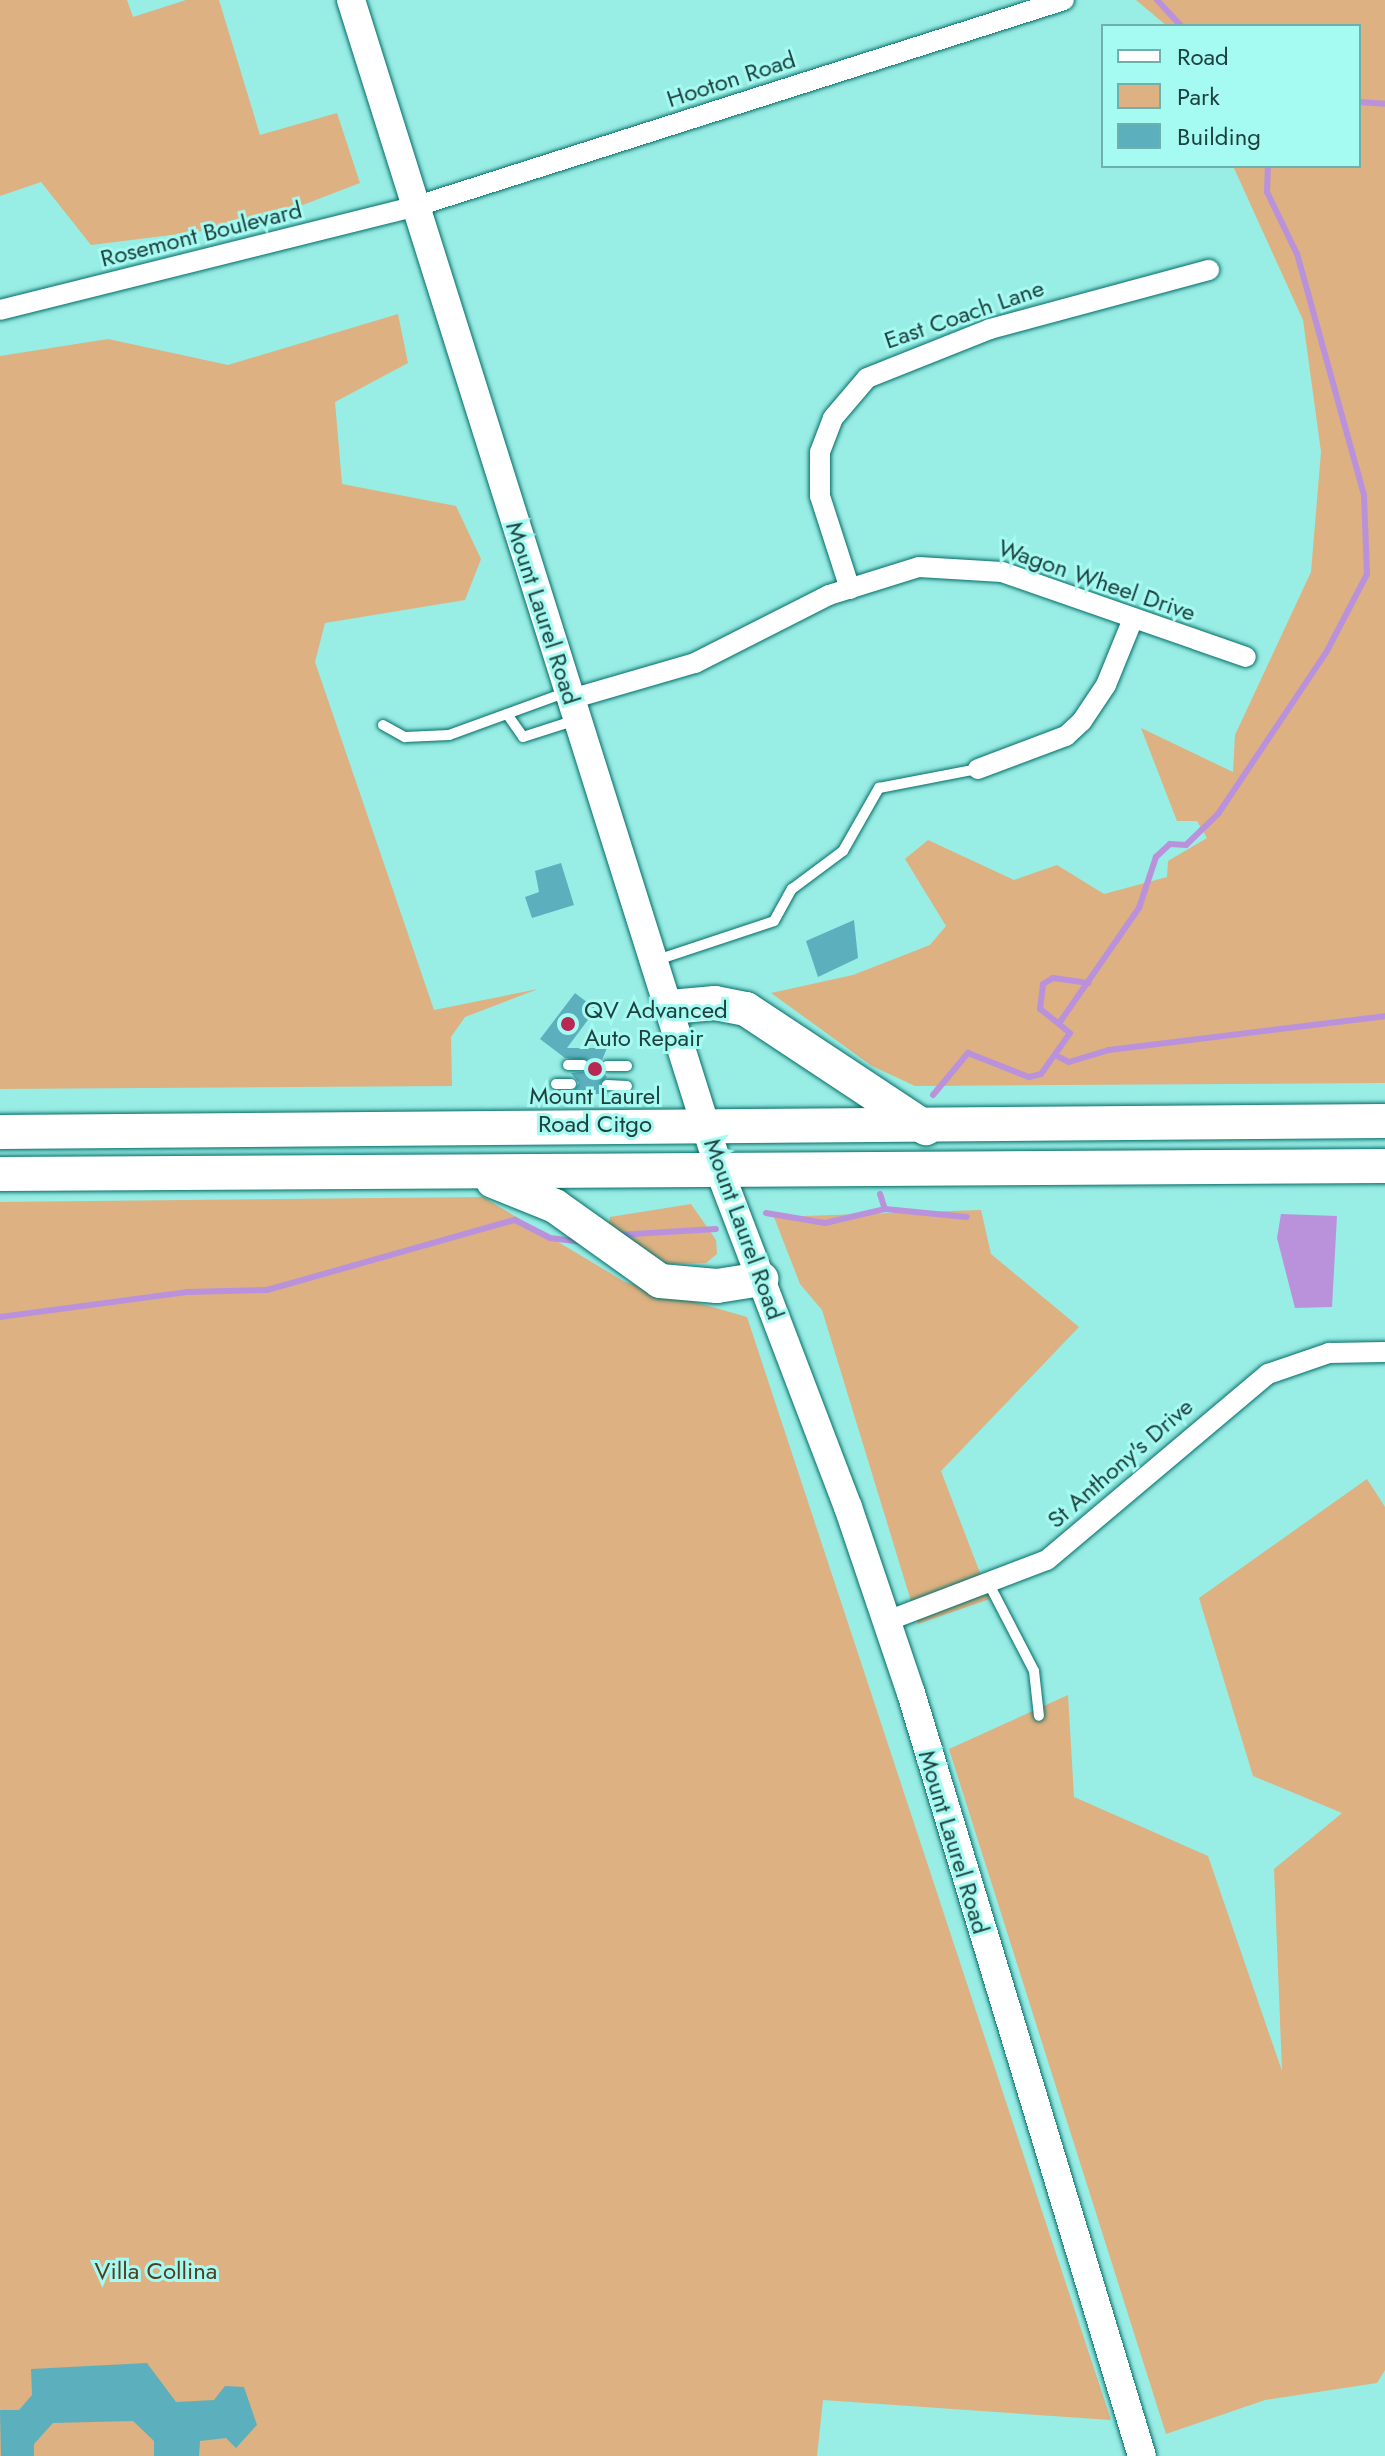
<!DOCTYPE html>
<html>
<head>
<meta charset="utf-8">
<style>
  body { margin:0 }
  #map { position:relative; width:1385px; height:2456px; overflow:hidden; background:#98ede5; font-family:Jost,sans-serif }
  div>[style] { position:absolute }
  .green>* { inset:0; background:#ddb181 }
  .water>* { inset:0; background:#ba92dc }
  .stream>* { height:6px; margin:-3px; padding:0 3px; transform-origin:3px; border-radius:3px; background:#ba92dc }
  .building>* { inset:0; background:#5cb0bd }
  .roads { filter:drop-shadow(0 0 2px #036d67) drop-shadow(0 0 2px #036d67) }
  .service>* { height:10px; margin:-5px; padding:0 5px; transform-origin:5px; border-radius:5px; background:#fff }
  .minor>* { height:20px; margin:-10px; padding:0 10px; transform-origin:10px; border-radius:10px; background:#fff }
  .secondary>* { height:28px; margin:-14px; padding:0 14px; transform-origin:14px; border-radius:14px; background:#fff }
  .trunk>* { height:34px; margin:-17px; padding:0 17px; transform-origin:17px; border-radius:17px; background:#fff }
  .dots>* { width:22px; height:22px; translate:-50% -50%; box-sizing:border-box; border:4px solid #a5faf2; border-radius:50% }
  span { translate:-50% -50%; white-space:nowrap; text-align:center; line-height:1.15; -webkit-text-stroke:6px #a5faf2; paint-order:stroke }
  .street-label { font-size:24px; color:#1e413f }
  .poi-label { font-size:24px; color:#1e413f }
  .left { translate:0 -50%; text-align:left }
  .park-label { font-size:24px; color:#563c1e }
  .legend { position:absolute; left:1101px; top:24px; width:260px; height:144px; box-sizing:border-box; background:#a5faf2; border:2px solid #6fb0aa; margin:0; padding:10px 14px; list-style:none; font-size:24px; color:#1e413f }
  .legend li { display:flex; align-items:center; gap:16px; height:40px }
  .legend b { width:40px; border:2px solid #6fb0aa }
</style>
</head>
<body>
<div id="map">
  <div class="green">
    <i style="clip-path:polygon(0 0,127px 0,133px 17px,186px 0,219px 0,260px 135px,337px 113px,360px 183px,251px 225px,91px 245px,41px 182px,0 196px)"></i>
    <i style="clip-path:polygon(1136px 0,1385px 0,1385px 1083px,915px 1086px,872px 1066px,771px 993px,853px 975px,930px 945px,946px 926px,905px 859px,928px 840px,1014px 880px,1057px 865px,1104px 894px,1167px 877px,1168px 861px,1207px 838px,1197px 821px,1177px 821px,1141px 728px,1233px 772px,1235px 735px,1311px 572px,1321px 452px,1303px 320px,1233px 166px,1359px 166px,1359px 26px,1167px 26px)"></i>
    <i style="clip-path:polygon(398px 314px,408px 363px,335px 402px,342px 484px,456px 506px,481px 559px,465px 600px,325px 623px,315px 662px,434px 1010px,538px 989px,465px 1017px,451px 1037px,452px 1086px,0 1089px,0 356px,108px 339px,228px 365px)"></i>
    <i style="clip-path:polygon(483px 1197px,625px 1282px,747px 1317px,1111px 2420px,823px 2400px,817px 2456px,0 2456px,0 1202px)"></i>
    <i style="clip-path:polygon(691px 1204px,716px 1240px,717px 1254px,706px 1263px,667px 1264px,609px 1224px,610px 1217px)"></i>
    <i style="clip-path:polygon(981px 1210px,991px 1254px,1079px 1327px,941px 1471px,990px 1599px,918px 1624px,822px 1310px,800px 1284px,774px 1217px)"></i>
    <i style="clip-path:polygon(1367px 1479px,1385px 1507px,1385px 2370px,1377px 2383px,1265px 2400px,1166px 2434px,949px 1749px,1068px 1695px,1074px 1797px,1208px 1856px,1282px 2071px,1274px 1869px,1342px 1813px,1253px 1776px,1199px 1598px)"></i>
  </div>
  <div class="water">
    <i style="clip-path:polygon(1281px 1214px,1337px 1216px,1332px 1307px,1295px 1308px,1277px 1238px)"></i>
  </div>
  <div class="stream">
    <i style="left:1157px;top:0;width:35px;rotate:47deg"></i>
    <i style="left:1359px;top:102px;width:26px;rotate:4deg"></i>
    <i style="left:1060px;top:1022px;width:139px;rotate:-55.3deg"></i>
    <i style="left:1139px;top:908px;width:54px;rotate:-71.6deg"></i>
    <i style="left:1156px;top:857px;width:19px;rotate:-43deg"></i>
    <i style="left:1170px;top:844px;width:16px;rotate:4deg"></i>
    <i style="left:1186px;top:845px;width:45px;rotate:-44.1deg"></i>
    <i style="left:1218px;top:814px;width:196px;rotate:-56.2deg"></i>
    <i style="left:1327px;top:651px;width:87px;rotate:-62.5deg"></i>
    <i style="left:1367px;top:574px;width:79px;rotate:-92.2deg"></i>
    <i style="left:1364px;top:495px;width:250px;rotate:-105.5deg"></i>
    <i style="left:1297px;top:254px;width:69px;rotate:-115.8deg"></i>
    <i style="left:1267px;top:192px;width:26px;rotate:-88deg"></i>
    <i style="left:1059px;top:1057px;width:11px;rotate:27deg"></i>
    <i style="left:1069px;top:1062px;width:42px;rotate:-16.7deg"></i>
    <i style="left:1109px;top:1050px;width:278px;rotate:-7deg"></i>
    <i style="left:933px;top:1095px;width:55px;rotate:-50.2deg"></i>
    <i style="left:968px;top:1053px;width:66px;rotate:21.5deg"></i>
    <i style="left:1029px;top:1077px;width:12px;rotate:-14deg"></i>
    <i style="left:1041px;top:1074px;width:50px;rotate:-54.7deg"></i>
    <i style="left:1070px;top:1033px;width:38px;rotate:-141deg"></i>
    <i style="left:1040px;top:1009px;width:25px;rotate:-83deg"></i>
    <i style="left:1043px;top:984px;width:12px;rotate:-31deg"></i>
    <i style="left:1053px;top:978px;width:36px;rotate:8deg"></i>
    <i style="left:880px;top:1194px;width:16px;rotate:72deg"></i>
    <i style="left:766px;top:1213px;width:60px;rotate:9.6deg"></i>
    <i style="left:825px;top:1223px;width:62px;rotate:-13.1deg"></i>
    <i style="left:885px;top:1209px;width:82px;rotate:5.6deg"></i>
    <i style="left:617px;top:1235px;width:99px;rotate:-3.5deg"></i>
    <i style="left:0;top:1317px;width:190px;rotate:-7.6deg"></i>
    <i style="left:188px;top:1292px;width:79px;rotate:-1.5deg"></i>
    <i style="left:267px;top:1290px;width:258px;rotate:-15.8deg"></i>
    <i style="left:515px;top:1220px;width:39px;rotate:27deg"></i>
    <i style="left:550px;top:1238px;width:31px;rotate:7deg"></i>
  </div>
  <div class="building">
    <i style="clip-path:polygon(561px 863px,574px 905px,532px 918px,525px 897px,539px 892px,535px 871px)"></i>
    <i style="clip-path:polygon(854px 920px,858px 958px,818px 977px,806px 941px)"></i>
    <i style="clip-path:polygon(575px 993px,596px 1009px,567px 1048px,607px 1048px,599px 1067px,607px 1077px,599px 1085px,607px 1094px,571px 1094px,579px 1083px,571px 1073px,588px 1071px,589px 1060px,565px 1058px,540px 1039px)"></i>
    <i style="clip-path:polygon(147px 2363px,176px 2402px,214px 2400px,225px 2386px,244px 2387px,257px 2425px,236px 2448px,226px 2438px,200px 2441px,199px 2456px,154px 2456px,154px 2441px,133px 2421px,53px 2423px,34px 2444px,34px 2456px,1px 2456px,0 2410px,19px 2410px,32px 2395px,31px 2369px)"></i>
  </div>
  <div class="roads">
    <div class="service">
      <i style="left:507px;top:714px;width:28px;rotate:55deg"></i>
      <i style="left:523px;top:737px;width:56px;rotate:-17.8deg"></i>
      <i style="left:383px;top:725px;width:25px;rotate:29deg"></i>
      <i style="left:405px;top:737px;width:44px;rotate:-2.6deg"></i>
      <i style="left:449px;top:735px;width:126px;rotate:-20deg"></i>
      <i style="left:657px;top:960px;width:123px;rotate:-18.4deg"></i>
      <i style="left:774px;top:921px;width:37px;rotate:-61deg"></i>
      <i style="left:792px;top:889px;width:64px;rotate:-36.7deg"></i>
      <i style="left:843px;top:851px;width:73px;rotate:-60.3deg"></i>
      <i style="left:879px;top:788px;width:101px;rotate:-10.9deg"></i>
      <i style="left:568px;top:1065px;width:15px"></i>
      <i style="left:607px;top:1066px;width:20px"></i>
      <i style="left:556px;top:1084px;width:15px"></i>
      <i style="left:607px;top:1085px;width:20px;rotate:3deg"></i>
      <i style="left:990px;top:1586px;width:96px;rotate:62.6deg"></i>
      <i style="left:1034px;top:1671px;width:45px;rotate:83.7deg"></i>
    </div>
    <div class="minor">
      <i style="left:0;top:310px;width:427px;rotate:-14deg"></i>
      <i style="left:414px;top:207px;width:682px;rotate:-17.66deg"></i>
      <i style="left:850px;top:589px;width:98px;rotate:-107.9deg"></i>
      <i style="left:820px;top:496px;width:44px;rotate:-90deg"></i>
      <i style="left:820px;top:452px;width:36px;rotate:-69deg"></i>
      <i style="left:833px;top:418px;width:52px;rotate:-49.6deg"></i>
      <i style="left:867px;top:378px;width:132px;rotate:-21.7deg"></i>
      <i style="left:990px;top:329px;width:227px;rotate:-15.1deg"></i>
      <i style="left:571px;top:699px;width:129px;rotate:-16.2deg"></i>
      <i style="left:695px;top:663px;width:150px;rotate:-26.9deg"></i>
      <i style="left:829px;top:595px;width:94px;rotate:-17.3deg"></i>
      <i style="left:919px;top:567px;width:83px;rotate:3.4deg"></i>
      <i style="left:1002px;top:572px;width:258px;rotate:19.2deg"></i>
      <i style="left:978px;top:769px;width:94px;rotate:-20.6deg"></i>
      <i style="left:1066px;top:736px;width:22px;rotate:-43deg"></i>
      <i style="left:1082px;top:721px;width:43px;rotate:-56.3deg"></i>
      <i style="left:1106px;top:685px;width:71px;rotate:-67.8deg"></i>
      <i style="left:887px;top:1621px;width:171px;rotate:-20.9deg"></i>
      <i style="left:1047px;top:1560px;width:289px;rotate:-40.1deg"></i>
      <i style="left:1268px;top:1374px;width:65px;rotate:-19deg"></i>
      <i style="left:1329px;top:1353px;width:56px;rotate:-1deg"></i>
    </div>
    <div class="secondary">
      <i style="left:351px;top:0;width:1229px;rotate:72.52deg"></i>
      <i style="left:720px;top:1172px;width:359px;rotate:69.1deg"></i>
      <i style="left:848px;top:1507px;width:196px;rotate:71.3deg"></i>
      <i style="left:911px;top:1693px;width:797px;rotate:73.16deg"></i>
    </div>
    <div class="trunk">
      <i style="left:670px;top:1007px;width:45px;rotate:-5.1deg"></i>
      <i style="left:715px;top:1003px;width:32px;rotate:11deg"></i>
      <i style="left:746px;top:1009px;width:216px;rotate:33.5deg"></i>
      <i style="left:0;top:1132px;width:1385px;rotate:-0.46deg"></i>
      <i style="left:0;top:1174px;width:1385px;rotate:-0.33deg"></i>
      <i style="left:493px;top:1181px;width:67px;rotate:22deg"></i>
      <i style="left:555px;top:1206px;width:129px;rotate:35.5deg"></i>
      <i style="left:660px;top:1281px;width:57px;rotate:5deg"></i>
      <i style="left:717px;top:1286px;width:45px;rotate:-9deg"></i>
    </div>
  </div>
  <div class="dots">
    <i style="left:568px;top:1024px;background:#b82854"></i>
    <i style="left:595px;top:1069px;background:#b82854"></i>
  </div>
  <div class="street-label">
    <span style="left:731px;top:79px;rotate:-18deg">Hooton Road</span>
    <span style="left:201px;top:234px;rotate:-14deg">Rosemont Boulevard</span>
    <span style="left:964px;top:314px;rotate:-19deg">East Coach Lane</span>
    <span style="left:1097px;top:580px;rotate:19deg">Wagon Wheel Drive</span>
    <span style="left:543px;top:613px;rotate:72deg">Mount Laurel Road</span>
    <span style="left:744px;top:1229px;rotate:70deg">Mount Laurel Road</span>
    <span style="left:1120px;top:1463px;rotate:-41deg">St Anthony's Drive</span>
    <span style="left:954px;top:1842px;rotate:73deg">Mount Laurel Road</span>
  </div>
  <div class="poi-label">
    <span class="left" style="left:584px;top:1024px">QV Advanced<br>Auto Repair</span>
    <span style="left:595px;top:1110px">Mount Laurel<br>Road Citgo</span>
  </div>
  <div class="park-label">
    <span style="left:156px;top:2271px">Villa Collina</span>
  </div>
  <ul class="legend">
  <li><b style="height:10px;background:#fff"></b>Road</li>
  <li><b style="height:22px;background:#ddb181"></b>Park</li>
  <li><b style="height:22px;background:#5cb0bd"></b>Building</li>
  </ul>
</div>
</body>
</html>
